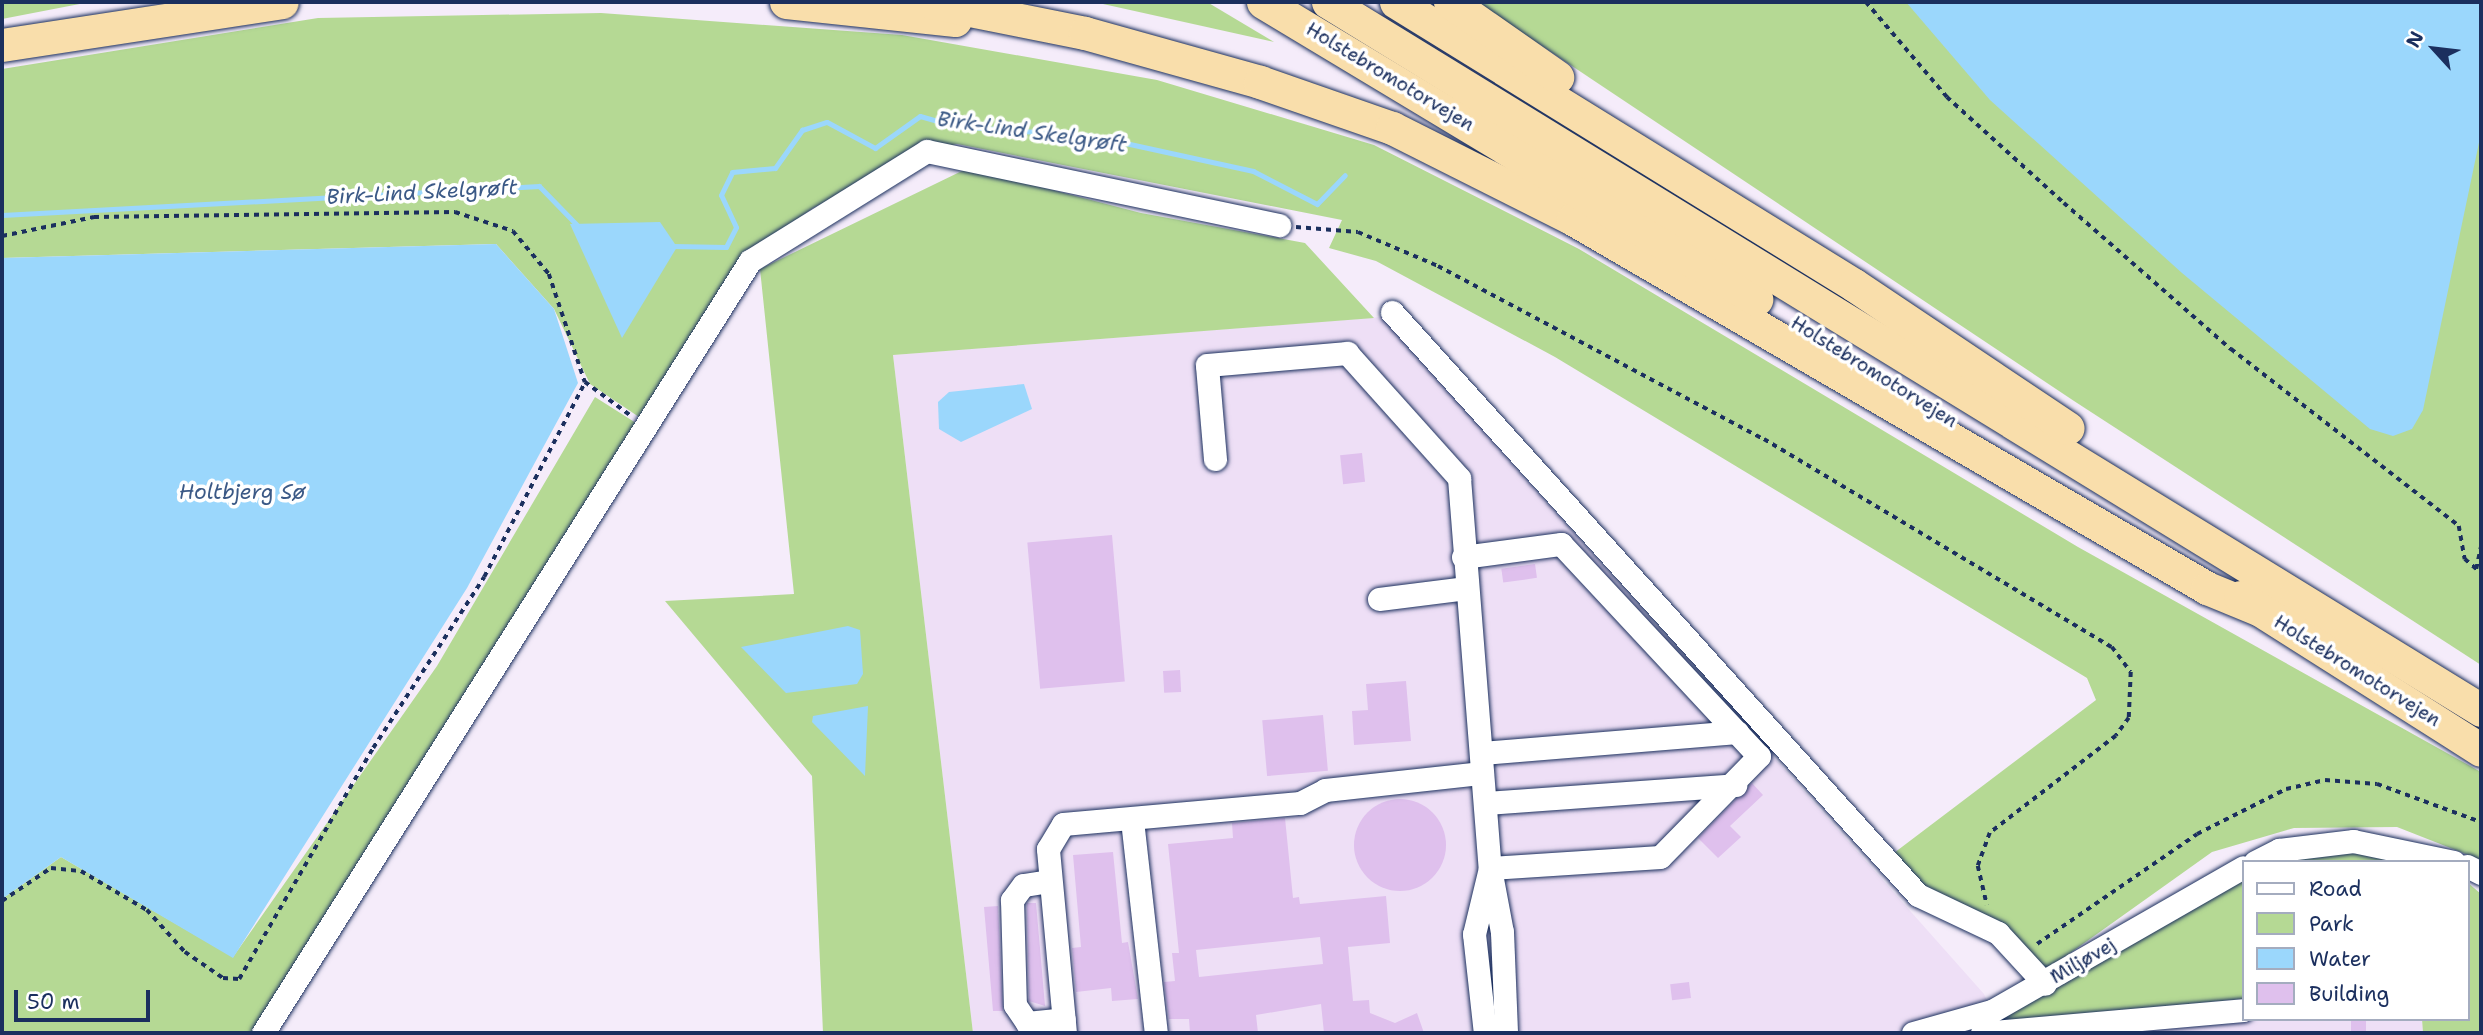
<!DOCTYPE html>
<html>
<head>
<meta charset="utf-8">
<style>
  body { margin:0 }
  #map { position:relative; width:2483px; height:1035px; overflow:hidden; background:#f5ecfa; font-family:"Shantell Sans",sans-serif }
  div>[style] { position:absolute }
  .built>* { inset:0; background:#eedff6 }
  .green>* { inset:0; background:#b5d994 }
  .water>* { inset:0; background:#9bd7fc }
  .stream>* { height:5px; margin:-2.5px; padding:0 2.5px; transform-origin:2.5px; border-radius:2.5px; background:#9bd7fc }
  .building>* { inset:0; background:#dfc0ed; transform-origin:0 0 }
  .round { border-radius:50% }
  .path>* { height:3.5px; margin-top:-1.75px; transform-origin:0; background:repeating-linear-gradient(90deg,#1b2f5e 0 5px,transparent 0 10px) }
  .roads { filter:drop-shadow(0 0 2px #1b2f5e) drop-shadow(0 0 2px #1b2f5e) }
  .minor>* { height:23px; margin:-11.5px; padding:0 11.5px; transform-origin:11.5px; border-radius:11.5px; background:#fff }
  .highway>* { height:33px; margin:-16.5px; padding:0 16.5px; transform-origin:16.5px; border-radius:16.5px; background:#f9deab }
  span { translate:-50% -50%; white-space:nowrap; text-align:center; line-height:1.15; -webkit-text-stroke:7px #fff; paint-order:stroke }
  .street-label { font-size:19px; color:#1b2f5e }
  .water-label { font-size:21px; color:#3b5986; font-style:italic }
  .frame { position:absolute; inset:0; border:4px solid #1b2f5e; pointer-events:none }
  .legend { position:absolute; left:2242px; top:860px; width:228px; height:161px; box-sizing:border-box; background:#fff; border:2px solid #a4acbf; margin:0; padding:9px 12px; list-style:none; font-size:21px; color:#1b2f5e }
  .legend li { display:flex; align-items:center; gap:14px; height:35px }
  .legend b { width:35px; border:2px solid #a4acbf }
  .north { position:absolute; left:2399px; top:14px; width:70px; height:70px; -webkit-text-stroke:5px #fff; paint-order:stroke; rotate:297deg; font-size:19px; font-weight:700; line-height:28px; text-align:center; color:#1b2f5e }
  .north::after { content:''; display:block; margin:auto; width:24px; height:32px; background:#1b2f5e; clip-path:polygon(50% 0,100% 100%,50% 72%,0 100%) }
  .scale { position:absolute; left:14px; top:990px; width:136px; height:32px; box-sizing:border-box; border:4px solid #1b2f5e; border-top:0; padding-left:9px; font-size:21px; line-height:24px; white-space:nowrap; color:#1b2f5e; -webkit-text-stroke:5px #fff; paint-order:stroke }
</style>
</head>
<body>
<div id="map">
  <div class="built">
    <i style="clip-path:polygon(1382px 317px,1984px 994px,1996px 1022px,2422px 1019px,2423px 1033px,973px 1033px,893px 355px)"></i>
  </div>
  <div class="green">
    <i style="clip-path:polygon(2px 2px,90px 2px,2px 19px)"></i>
    <i style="clip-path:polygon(1094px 2px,1207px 2px,1274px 42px)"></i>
    <i style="clip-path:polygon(1476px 2px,2481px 2px,2481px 665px,2074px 401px)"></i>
    <i style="clip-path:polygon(601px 13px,902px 35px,1157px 80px,1374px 145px,1579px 249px,2078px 547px,2481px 772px,2481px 860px,2397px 827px,2294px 828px,2212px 852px,2045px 971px,1918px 895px,1890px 856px,2096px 700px,2087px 678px,1555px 357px,1376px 261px,1329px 248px,1342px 220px,957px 144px,927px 151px,813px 208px,746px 256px,639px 417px,590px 384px,554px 309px,496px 244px,2px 258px,2px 69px,318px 18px)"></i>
    <i style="clip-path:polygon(968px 168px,1141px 213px,1305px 243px,1374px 318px,893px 355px,973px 1033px,823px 1033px,812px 776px,665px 601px,794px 594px,760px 269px)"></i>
    <i style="clip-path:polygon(595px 397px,636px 423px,255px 1033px,2px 1033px,2px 899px,61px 857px,233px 957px,437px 666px)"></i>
    <i style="clip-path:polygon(2290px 851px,2385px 854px,2413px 862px,2272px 862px)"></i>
    <i style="clip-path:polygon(2243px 879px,2243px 999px,1996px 1022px)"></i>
    <i style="clip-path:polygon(2467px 882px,2481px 894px,2481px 1033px,2423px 1033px,2422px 1019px,2467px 1019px)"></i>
  </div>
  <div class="water">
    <i style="clip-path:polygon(1906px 2px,2481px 2px,2481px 133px,2423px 410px,2412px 429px,2393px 436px,2370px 429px,2182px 273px,1990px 100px)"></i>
    <i style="clip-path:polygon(660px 222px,677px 247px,622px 338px,570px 224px)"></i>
    <i style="clip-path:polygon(496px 244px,554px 309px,578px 383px,467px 588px,233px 958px,61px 857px,2px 899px,2px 258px)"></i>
    <i style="clip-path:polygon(1024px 384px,1032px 409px,961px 442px,939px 429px,938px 402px,949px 392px)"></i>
    <i style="clip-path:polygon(848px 626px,860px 630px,863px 674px,857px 684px,786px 693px,741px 647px)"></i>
    <i style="clip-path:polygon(868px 706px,865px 776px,812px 722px,813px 716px)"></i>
  </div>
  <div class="stream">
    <i style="left:2px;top:215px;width:538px;rotate:-3.09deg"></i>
    <i style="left:539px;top:186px;width:54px;rotate:45.7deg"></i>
    <i style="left:672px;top:246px;width:54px;rotate:1.1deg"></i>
    <i style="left:726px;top:247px;width:22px;rotate:-63deg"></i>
    <i style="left:736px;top:227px;width:35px;rotate:-115deg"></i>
    <i style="left:721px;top:195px;width:25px;rotate:-64deg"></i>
    <i style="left:732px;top:172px;width:43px;rotate:-5.3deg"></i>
    <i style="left:775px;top:168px;width:47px;rotate:-54.6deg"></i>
    <i style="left:802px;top:130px;width:26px;rotate:-18deg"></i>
    <i style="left:827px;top:122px;width:55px;rotate:28.4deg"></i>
    <i style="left:875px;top:148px;width:55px;rotate:-35.4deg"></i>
    <i style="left:920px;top:116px;width:35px;rotate:16deg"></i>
    <i style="left:954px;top:126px;width:139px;rotate:4.1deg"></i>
    <i style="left:1093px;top:136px;width:164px;rotate:12.3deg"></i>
    <i style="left:1253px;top:171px;width:72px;rotate:27.3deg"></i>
    <i style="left:1317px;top:204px;width:40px;rotate:-46deg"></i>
  </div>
  <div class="building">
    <i style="left:1362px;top:453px;width:29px;height:22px;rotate:84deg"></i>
    <i style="left:1112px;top:535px;width:147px;height:85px;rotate:85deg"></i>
    <i style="left:1535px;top:564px;width:14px;height:34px;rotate:82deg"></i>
    <i style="left:1180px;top:670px;width:22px;height:17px;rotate:87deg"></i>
    <i style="clip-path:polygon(1406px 681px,1411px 741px,1354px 745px,1352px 711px,1368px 710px,1366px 684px)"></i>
    <i style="left:1323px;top:715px;width:56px;height:61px;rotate:85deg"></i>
    <i style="clip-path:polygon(1752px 783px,1763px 795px,1730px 826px,1741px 837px,1718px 858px,1698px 838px)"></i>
    <i class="round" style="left:1354px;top:799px;width:92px;height:92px"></i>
    <i style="clip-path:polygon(evenodd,1285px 818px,1293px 898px,1299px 897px,1300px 904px,1386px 896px,1390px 943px,1348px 947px,1353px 1001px,1369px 1000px,1370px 1013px,1395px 1023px,1417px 1013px,1424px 1033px,1324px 1033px,1321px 1004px,1256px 1015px,1258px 1033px,1190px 1033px,1189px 1019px,1169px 1019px,1164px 982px,1175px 981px,1172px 953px,1179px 953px,1168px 844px,1233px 838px,1232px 823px,1285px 818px,1320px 937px,1323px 964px,1199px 977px,1196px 950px,1320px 937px)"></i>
    <i style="clip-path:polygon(1113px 852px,1122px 943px,1128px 942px,1138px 999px,1112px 1001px,1111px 988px,1076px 992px,1072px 948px,1081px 947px,1073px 855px)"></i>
    <i style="clip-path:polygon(1027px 903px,1036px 903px,1045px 1006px,1029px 1001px)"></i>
    <i style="clip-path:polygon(998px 906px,1003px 1011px,993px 1011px,984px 907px)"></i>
    <i style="left:1689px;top:982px;width:16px;height:19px;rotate:83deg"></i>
    <i style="left:2351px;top:1019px;width:15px;height:14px"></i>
  </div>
  <div class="path">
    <i style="left:1866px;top:2px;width:125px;rotate:49.5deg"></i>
    <i style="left:1947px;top:97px;width:158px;rotate:42.2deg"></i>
    <i style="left:2064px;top:203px;width:222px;rotate:41.2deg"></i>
    <i style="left:2231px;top:349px;width:289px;rotate:37.8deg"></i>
    <i style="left:2459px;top:526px;width:34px;rotate:80deg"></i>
    <i style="left:2465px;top:559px;width:21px;rotate:41deg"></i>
    <i style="left:1296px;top:227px;width:62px;rotate:4.6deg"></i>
    <i style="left:1358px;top:232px;width:87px;rotate:23deg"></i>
    <i style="left:1438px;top:266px;width:369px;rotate:28deg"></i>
    <i style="left:1764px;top:439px;width:405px;rotate:30.9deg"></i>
    <i style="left:2112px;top:647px;width:31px;rotate:53deg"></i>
    <i style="left:2131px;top:672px;width:46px;rotate:92.5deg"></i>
    <i style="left:2129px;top:718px;width:22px;rotate:126deg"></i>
    <i style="left:2116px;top:736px;width:159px;rotate:142.4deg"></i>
    <i style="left:1990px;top:833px;width:35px;rotate:110deg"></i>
    <i style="left:1978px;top:866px;width:40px;rotate:77deg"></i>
    <i style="left:2px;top:236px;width:94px;rotate:-11.7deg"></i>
    <i style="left:94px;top:217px;width:361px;rotate:-0.8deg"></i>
    <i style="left:455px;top:212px;width:61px;rotate:18.1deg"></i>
    <i style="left:513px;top:231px;width:56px;rotate:50.1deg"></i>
    <i style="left:549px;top:274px;width:114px;rotate:71.6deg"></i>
    <i style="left:585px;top:382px;width:56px;rotate:36.3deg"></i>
    <i style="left:2476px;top:569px;width:24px;rotate:-78deg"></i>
    <i style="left:2px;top:901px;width:59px;rotate:-34deg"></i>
    <i style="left:51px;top:868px;width:30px;rotate:6deg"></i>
    <i style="left:81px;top:871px;width:77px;rotate:30.6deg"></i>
    <i style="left:147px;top:910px;width:57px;rotate:47.9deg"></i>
    <i style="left:185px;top:952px;width:46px;rotate:34.4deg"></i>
    <i style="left:223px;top:978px;width:16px;rotate:4deg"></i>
    <i style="left:239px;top:979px;width:267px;rotate:-59.9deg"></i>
    <i style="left:373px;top:748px;width:204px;rotate:-57deg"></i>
    <i style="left:484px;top:577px;width:220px;rotate:-62.6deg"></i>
    <i style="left:2037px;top:944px;width:194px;rotate:-34.5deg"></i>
    <i style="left:2197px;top:834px;width:100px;rotate:-26.8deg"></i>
    <i style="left:2286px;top:789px;width:40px;rotate:-13deg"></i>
    <i style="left:2325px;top:780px;width:52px;rotate:4.4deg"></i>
    <i style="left:2377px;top:784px;width:111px;rotate:20.1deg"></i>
  </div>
  <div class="roads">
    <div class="minor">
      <i style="left:1392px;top:312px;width:785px;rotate:47.94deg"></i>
      <i style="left:1918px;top:895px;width:89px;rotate:25.4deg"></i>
      <i style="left:1998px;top:933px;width:69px;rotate:47.3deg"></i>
      <i style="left:1215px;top:459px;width:94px;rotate:-94.9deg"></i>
      <i style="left:1207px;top:365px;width:141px;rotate:-4.9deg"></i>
      <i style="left:1347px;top:353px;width:168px;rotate:48.1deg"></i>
      <i style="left:1459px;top:478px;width:391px;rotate:85.5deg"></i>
      <i style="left:1490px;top:868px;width:68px;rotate:103.6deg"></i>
      <i style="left:1474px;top:934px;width:100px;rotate:83.7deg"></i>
      <i style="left:1463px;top:557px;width:99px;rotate:-7.6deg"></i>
      <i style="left:1561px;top:544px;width:290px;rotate:47deg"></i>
      <i style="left:1759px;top:756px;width:141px;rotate:134.4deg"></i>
      <i style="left:1660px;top:857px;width:170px;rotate:176.3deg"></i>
      <i style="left:1490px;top:868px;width:65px;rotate:79.4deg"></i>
      <i style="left:1502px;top:932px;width:101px;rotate:87.7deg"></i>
      <i style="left:1379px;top:599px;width:88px;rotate:-7.2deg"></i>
      <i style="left:1482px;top:753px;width:256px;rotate:-4.7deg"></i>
      <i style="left:1486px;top:803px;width:250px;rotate:-4.1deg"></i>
      <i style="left:1132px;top:820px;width:214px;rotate:83.6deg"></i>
      <i style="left:2255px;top:862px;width:27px;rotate:-27deg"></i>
      <i style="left:2279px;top:850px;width:75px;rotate:-6.9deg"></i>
      <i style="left:2353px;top:841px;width:103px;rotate:11.7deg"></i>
      <i style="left:2467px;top:866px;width:16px;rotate:27deg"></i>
      <i style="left:1049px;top:881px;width:26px;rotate:171deg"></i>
      <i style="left:1023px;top:885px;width:19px;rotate:126deg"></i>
      <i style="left:1012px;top:900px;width:105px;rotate:88.4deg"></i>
      <i style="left:1015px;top:1005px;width:22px;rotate:56deg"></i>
      <i style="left:1027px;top:1023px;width:37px;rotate:-6deg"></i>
      <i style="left:263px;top:1033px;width:913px;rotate:-57.76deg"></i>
      <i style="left:750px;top:261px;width:208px;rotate:-31.9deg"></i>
      <i style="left:927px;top:151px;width:360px;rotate:11.9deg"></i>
      <i style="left:1065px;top:1033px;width:185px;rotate:-95.3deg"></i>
      <i style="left:1048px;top:849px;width:29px;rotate:-59deg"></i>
      <i style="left:1063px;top:824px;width:238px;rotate:-5.1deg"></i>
      <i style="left:1300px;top:803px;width:28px;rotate:-27deg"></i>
      <i style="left:1325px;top:790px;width:158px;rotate:-6.2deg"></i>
      <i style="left:1913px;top:1033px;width:82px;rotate:-15.6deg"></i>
      <i style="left:1992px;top:1011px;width:289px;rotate:-29.8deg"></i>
      <i style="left:1982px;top:1033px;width:262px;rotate:-5deg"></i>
    </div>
    <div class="highway">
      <i style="left:786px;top:2px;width:170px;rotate:6.1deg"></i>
      <i style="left:930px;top:2px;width:158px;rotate:11.3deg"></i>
      <i style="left:1085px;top:33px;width:182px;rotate:15.6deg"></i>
      <i style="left:1260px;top:82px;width:140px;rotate:19.2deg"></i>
      <i style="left:1392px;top:128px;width:203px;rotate:26.7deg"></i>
      <i style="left:1573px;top:219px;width:734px;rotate:30.2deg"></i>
      <i style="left:2207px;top:588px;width:55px;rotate:22.4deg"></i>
      <i style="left:1263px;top:2px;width:576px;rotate:31.07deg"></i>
      <i style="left:1328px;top:2px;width:1353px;rotate:31.55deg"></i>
      <i style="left:1396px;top:2px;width:538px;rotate:31.71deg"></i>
      <i style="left:1854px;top:285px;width:257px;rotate:33.8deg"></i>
      <i style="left:1450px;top:2px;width:131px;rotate:35deg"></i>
      <i style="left:2px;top:45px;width:283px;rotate:-8.7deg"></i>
      <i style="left:2240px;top:597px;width:285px;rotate:32.4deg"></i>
    </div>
  </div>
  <div class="street-label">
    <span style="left:1390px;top:77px;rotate:31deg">Holstebromotorvejen</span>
    <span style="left:1874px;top:372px;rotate:32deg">Holstebromotorvejen</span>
    <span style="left:2357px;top:671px;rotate:32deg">Holstebromotorvejen</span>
    <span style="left:2083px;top:961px;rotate:-30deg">Miljøvej</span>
  </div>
  <div class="water-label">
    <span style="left:1032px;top:132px;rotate:8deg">Birk-Lind Skelgrøft</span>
    <span style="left:422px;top:192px;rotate:-3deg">Birk-Lind Skelgrøft</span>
    <span style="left:242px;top:492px">Holtbjerg Sø</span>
  </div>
  <div class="frame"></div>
  <ul class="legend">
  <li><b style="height:9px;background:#fff"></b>Road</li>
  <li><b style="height:19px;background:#b5d994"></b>Park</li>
  <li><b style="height:19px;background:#9bd7fc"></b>Water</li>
  <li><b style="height:19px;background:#dfc0ed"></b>Building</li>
  </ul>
  <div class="north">N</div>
  <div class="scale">50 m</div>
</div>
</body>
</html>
